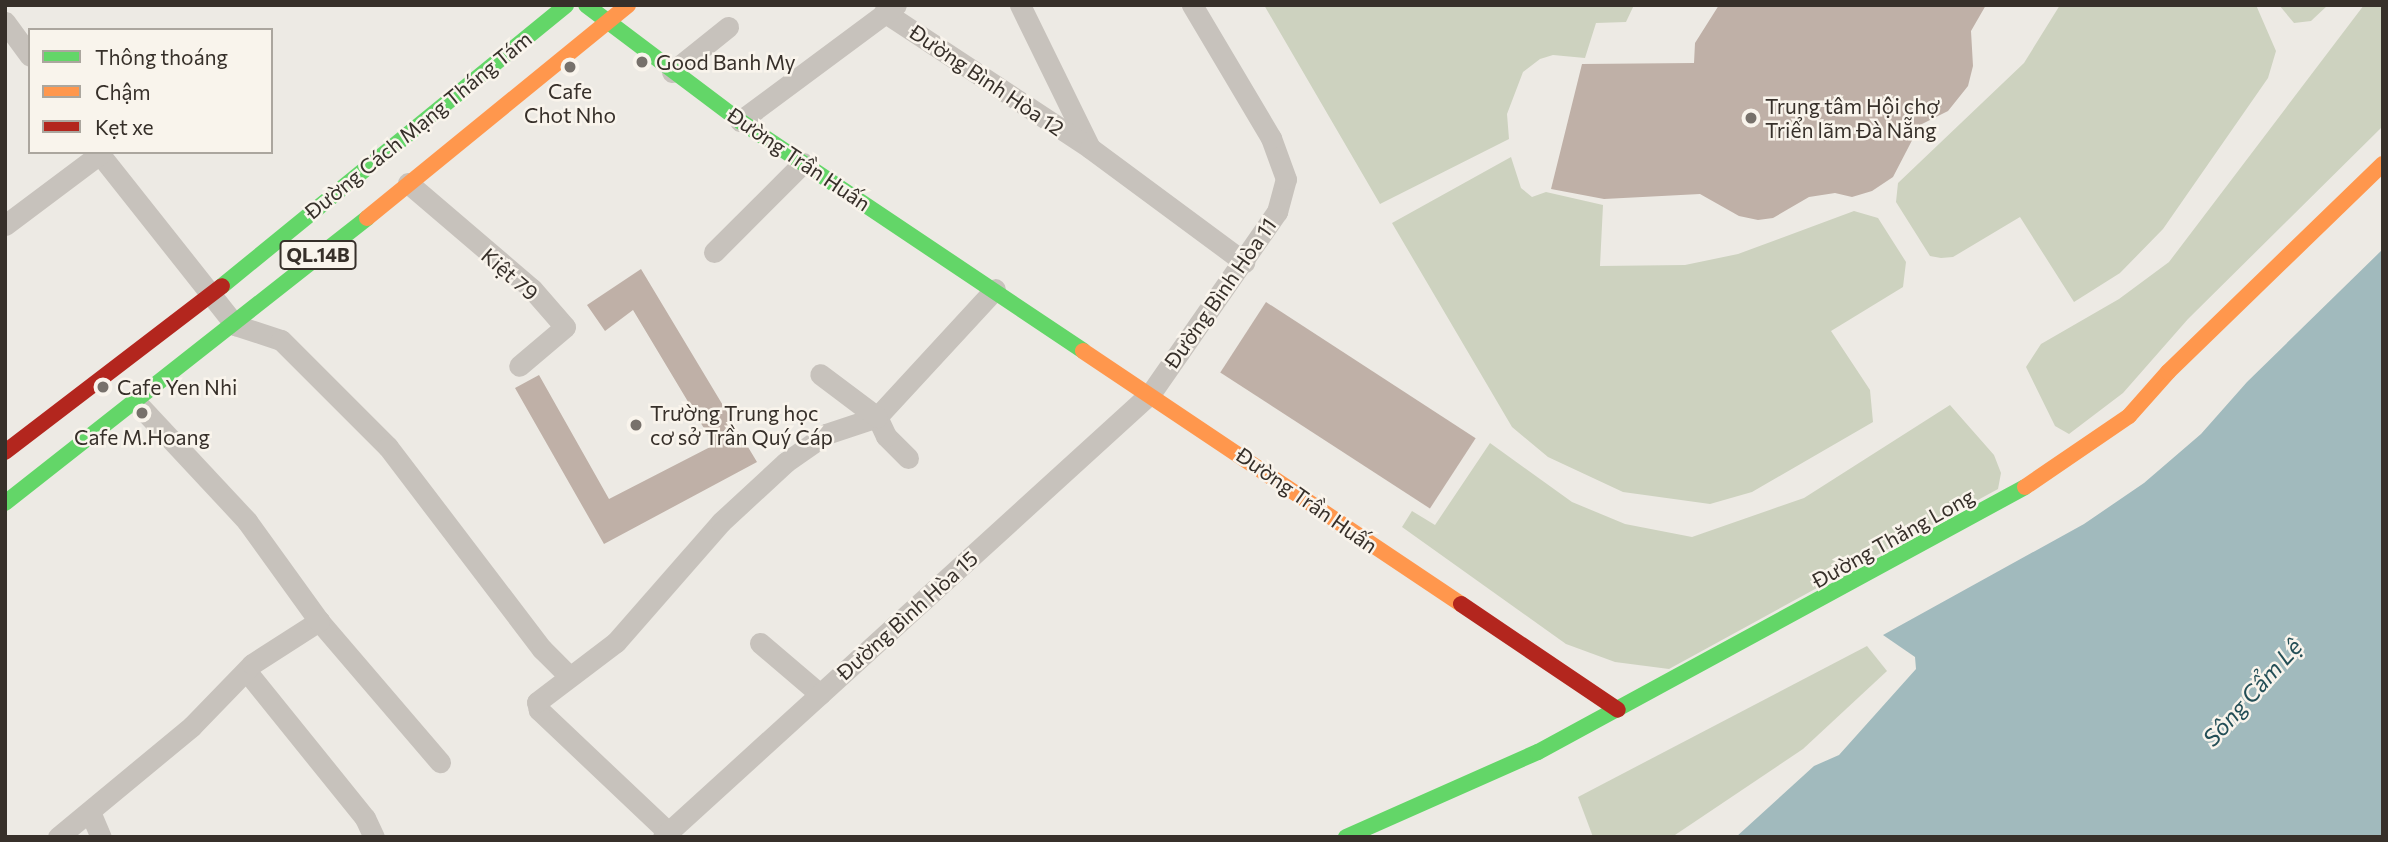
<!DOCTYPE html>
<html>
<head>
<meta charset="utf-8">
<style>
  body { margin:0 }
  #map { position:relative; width:2388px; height:842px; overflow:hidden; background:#edeae4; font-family:Commissioner,sans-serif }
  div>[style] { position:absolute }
  .green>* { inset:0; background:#cdd2bf }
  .water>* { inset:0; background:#a1babd }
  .building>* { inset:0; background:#bfb0a7; transform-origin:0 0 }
  .street>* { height:21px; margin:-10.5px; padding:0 10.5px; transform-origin:10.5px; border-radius:10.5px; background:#c7c2bc }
  .fast>* { height:16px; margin:-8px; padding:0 8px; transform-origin:8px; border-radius:8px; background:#63d668 }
  .slow>* { height:16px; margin:-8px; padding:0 8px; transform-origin:8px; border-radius:8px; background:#ff974d }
  .jam>* { height:16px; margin:-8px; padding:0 8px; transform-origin:8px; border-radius:8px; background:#b3261e }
  .dots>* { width:19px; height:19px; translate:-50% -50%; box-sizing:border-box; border:4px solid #f9f4ec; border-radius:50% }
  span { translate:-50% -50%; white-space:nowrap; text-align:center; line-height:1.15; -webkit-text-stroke:5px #f9f4ec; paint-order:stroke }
  .shield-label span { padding:2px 5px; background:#f9f4ec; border:2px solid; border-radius:5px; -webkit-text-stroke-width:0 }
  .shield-label { font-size:19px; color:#37302a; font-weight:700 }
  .poi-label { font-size:21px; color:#37302a }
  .left { translate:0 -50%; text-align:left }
  .street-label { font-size:21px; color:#37302a }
  .water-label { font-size:23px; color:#234e56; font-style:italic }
  .frame { position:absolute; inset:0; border:7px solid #37302a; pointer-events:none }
  .legend { position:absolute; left:28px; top:28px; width:245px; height:126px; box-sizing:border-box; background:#f9f4ec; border:2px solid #aba69e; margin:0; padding:9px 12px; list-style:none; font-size:21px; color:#37302a }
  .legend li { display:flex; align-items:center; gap:14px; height:35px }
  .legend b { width:35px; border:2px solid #aba69e }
</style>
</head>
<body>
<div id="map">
  <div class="green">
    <i style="clip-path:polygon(1264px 5px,1634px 5px,1626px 22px,1596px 23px,1585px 58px,1553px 55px,1540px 59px,1523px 72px,1507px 114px,1509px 139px,1380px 204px)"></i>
    <i style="clip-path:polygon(2060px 5px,2256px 5px,2276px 51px,2268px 78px,2163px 229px,2120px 273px,2074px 302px,2020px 217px,1953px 257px,1941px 258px,1930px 256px,1896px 202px,1898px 183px,2024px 63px)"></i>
    <i style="clip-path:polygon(2279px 5px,2328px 5px,2311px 21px,2294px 23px)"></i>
    <i style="clip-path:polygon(2364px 5px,2383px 5px,2383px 126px,2188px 319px,2123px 393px,2069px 434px,2055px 426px,2026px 367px,2041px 344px,2119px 299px,2169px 262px)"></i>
    <i style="clip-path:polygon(1511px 157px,1521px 188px,1532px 197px,1546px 192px,1603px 205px,1600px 266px,1685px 265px,1738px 254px,1854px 211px,1878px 218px,1906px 262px,1903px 287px,1831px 331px,1870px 390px,1873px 422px,1752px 492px,1710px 504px,1623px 492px,1548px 457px,1512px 427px,1392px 223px)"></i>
    <i style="clip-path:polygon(1950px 405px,1994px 455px,2001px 473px,1998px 489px,1669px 669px,1615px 662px,1566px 644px,1402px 527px,1412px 511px,1435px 525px,1490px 443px,1572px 502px,1625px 524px,1692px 537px,1804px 498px)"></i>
    <i style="clip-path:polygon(1867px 646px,1887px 671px,1803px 749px,1672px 837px,1593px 837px,1578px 797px)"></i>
  </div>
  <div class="water">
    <i style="clip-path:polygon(2383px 249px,2383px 837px,1736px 837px,1814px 766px,1839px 755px,1916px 669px,1915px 657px,1883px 635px,2084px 524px,2144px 483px,2201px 434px,2247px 382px)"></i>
  </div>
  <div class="building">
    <i style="clip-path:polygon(1719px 5px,1986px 5px,1971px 31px,1973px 66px,1968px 86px,1948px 111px,1920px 125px,1893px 177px,1872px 191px,1852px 197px,1835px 193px,1809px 197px,1773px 218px,1758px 220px,1739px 216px,1700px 194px,1604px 199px,1551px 189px,1582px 64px,1694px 63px,1695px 43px)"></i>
    <i style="clip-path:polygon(641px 269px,757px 462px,604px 544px,515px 388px,539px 375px,609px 499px,714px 445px,633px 310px,605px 331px,587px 305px)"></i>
    <i style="left:1266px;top:302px;width:250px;height:84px;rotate:33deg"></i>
  </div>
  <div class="street">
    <i style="left:1020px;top:5px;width:159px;rotate:63.9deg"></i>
    <i style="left:884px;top:12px;width:247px;rotate:33.4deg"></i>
    <i style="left:1090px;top:148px;width:192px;rotate:36.5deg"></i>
    <i style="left:5px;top:22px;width:42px;rotate:53.7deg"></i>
    <i style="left:672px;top:72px;width:72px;rotate:-38.8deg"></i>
    <i style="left:740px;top:121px;width:194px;rotate:-36.6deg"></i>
    <i style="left:98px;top:152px;width:221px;rotate:51.6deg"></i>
    <i style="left:235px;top:325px;width:48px;rotate:18.1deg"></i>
    <i style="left:281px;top:340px;width:151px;rotate:45deg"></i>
    <i style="left:388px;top:447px;width:254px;rotate:52.7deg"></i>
    <i style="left:542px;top:649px;width:38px;rotate:45deg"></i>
    <i style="left:408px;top:183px;width:163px;rotate:40.5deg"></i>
    <i style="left:532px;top:289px;width:50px;rotate:49deg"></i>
    <i style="left:565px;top:327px;width:60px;rotate:139.7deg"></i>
    <i style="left:5px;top:225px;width:119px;rotate:-36.8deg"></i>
    <i style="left:714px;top:252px;width:126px;rotate:-45deg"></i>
    <i style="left:908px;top:458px;width:31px;rotate:-135deg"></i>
    <i style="left:886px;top:436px;width:21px;rotate:-115deg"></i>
    <i style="left:877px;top:417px;width:174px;rotate:-47.3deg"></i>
    <i style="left:319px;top:621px;width:186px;rotate:49.4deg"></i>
    <i style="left:760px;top:643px;width:79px;rotate:40.4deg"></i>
    <i style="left:248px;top:673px;width:186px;rotate:51.1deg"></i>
    <i style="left:365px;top:818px;width:21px;rotate:65deg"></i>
    <i style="left:91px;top:814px;width:25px;rotate:67deg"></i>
    <i style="left:668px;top:832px;width:178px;rotate:-136.6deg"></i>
    <i style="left:539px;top:710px;width:8px;rotate:-104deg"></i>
    <i style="left:537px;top:702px;width:99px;rotate:-37.2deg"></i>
    <i style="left:616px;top:642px;width:159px;rotate:-48.8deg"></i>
    <i style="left:721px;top:522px;width:88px;rotate:-42.7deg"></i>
    <i style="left:786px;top:462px;width:49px;rotate:-35deg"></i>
    <i style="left:826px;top:434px;width:54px;rotate:-18.4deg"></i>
    <i style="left:877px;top:417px;width:71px;rotate:-143deg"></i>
    <i style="left:58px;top:837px;width:174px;rotate:-39.6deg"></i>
    <i style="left:192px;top:726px;width:86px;rotate:-45.9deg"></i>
    <i style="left:252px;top:664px;width:80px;rotate:-32.7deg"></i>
    <i style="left:319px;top:621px;width:123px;rotate:-125.8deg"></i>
    <i style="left:247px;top:521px;width:163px;rotate:-133deg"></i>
    <i style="left:663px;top:837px;width:660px;rotate:-42.3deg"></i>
    <i style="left:1151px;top:393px;width:221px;rotate:-55.2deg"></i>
    <i style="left:1277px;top:212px;width:34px;rotate:-75deg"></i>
    <i style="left:1286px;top:179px;width:44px;rotate:-110.1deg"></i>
    <i style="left:1271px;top:138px;width:155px;rotate:-120.7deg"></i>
  </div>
  <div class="fast">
    <i style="left:586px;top:5px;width:193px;rotate:37deg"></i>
    <i style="left:740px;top:121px;width:413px;rotate:33.8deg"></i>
    <i style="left:222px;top:286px;width:444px;rotate:-39.2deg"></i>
    <i style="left:5px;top:503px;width:461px;rotate:-38.2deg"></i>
    <i style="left:1346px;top:837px;width:210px;rotate:-23.9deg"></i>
    <i style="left:1538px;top:752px;width:554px;rotate:-28.55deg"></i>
  </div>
  <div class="slow">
    <i style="left:367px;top:218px;width:337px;rotate:-39.2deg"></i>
    <i style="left:1083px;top:351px;width:455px;rotate:33.8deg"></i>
    <i style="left:2025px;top:487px;width:126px;rotate:-34.3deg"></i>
    <i style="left:2129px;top:416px;width:59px;rotate:-48.4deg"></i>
    <i style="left:2168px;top:372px;width:299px;rotate:-44.1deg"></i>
  </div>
  <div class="jam">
    <i style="left:5px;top:452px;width:273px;rotate:-37.4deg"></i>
    <i style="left:1461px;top:604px;width:189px;rotate:34deg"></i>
  </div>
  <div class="dots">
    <i style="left:642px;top:62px;background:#77716b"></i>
    <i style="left:570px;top:67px;background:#77716b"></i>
    <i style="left:1751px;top:118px;background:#77716b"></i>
    <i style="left:103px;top:387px;background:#77716b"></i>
    <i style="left:142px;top:413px;background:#77716b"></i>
    <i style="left:636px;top:425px;background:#77716b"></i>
  </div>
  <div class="shield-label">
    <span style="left:318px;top:255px">QL.14B</span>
  </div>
  <div class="poi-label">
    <span class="left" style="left:656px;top:62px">Good Banh My</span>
    <span style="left:570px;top:103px">Cafe<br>Chot Nho</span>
    <span class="left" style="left:1765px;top:118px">Trung tâm Hội chợ<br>Triển lãm Đà Nẵng</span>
    <span class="left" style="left:117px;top:387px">Cafe Yen Nhi</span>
    <span class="left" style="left:650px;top:425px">Trường Trung học<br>cơ sở Trần Quý Cáp</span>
    <span style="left:142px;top:437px">Cafe M.Hoang</span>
  </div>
  <div class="street-label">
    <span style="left:987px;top:80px;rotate:34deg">Đường Bình Hòa 12</span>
    <span style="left:418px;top:125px;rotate:-39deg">Đường Cách Mạng Tháng Tám</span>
    <span style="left:799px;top:159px;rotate:34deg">Đường Trần Huấn</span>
    <span style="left:510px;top:274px;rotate:41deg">Kiệt 79</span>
    <span style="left:1220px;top:293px;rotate:-55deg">Đường Bình Hòa 11</span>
    <span style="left:1307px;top:500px;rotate:35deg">Đường Trần Huấn</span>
    <span style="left:1893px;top:538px;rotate:-29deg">Đường Thăng Long</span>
    <span style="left:907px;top:615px;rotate:-42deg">Đường Bình Hòa 15</span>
  </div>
  <div class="water-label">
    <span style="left:2252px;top:692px;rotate:-48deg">Sông Cẩm Lệ</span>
  </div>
  <div class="frame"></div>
  <ul class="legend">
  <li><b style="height:9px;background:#63d668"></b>Thông thoáng</li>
  <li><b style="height:9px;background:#ff974d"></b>Chậm</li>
  <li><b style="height:9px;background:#b3261e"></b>Kẹt xe</li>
  </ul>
</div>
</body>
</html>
